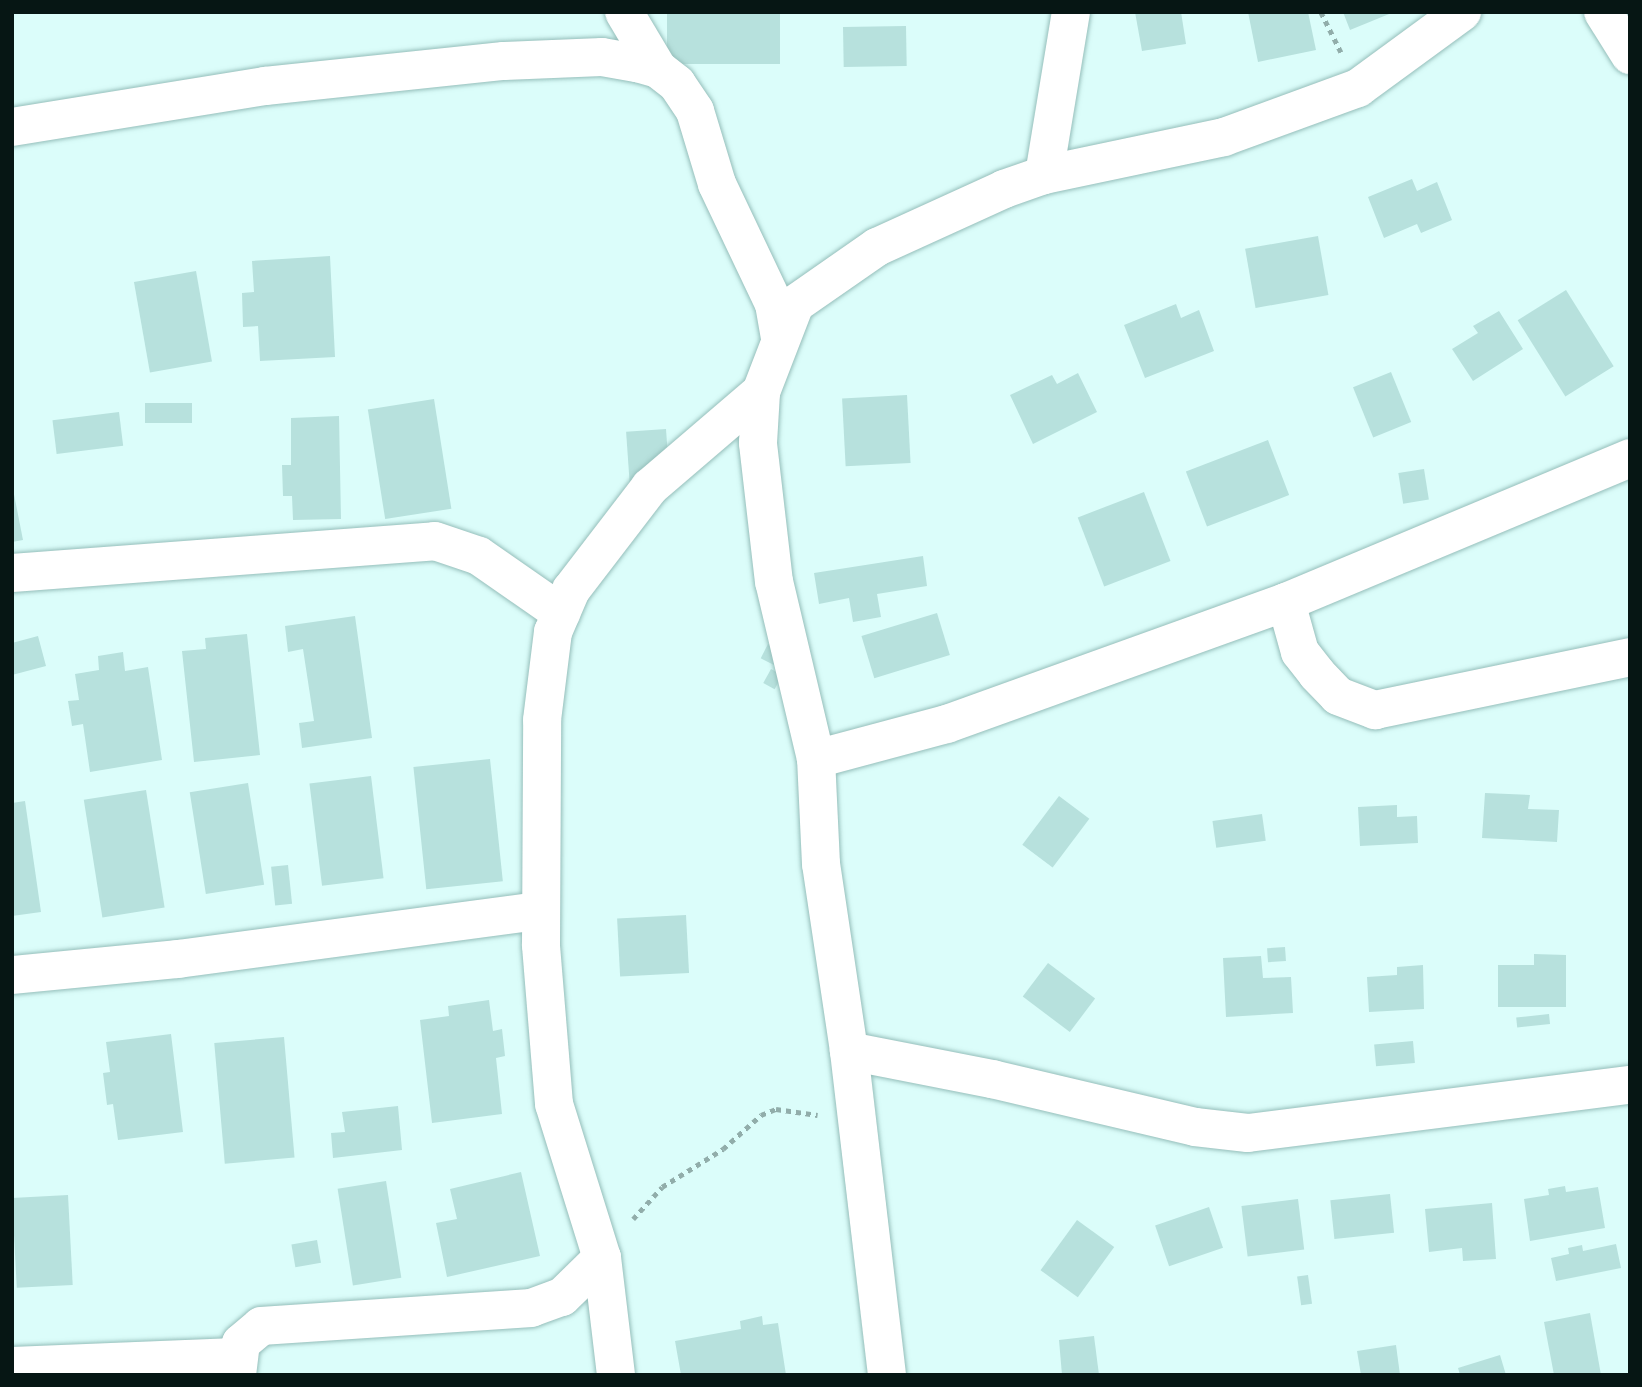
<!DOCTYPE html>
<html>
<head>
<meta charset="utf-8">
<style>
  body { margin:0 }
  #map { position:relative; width:1642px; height:1387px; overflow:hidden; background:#dbfdfa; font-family:"Work Sans",sans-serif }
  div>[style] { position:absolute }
  .building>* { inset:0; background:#b7e1dd; transform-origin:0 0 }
  .path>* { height:4.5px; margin-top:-2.25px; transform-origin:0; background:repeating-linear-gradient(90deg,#91adaa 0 5px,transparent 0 10px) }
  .roads { filter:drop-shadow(0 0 2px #95beba) drop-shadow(0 0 2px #95beba) }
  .minor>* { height:38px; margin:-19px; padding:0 19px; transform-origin:19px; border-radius:19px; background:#fff }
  span { translate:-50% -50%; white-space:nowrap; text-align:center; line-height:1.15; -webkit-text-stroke:5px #fff; paint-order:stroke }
  .frame { position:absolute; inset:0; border:14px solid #061614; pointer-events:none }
</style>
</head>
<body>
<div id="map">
  <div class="building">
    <i style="left:667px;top:12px;width:113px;height:52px"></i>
    <i style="clip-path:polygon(1135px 12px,1181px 12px,1186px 44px,1142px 51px)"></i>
    <i style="clip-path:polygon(1248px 12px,1308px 12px,1316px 50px,1258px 62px)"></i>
    <i style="clip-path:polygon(1343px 12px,1394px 12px,1350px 30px)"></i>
    <i style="left:906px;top:26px;width:40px;height:63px;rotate:89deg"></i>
    <i style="clip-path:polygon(1412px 179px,1417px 191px,1437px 182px,1452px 220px,1421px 233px,1417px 224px,1384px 238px,1368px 197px)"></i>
    <i style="left:1318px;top:236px;width:60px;height:74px;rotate:80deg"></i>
    <i style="clip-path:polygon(330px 256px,335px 357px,260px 361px,258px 326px,243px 327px,242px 293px,254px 292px,252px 261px)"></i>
    <i style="left:196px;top:271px;width:92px;height:63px;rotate:80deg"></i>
    <i style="left:1566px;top:290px;width:90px;height:57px;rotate:58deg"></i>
    <i style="clip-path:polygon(1176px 304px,1181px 318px,1199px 310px,1214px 351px,1145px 378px,1124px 325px)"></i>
    <i style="clip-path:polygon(1499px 311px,1523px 349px,1473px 381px,1452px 349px,1478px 333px,1473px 326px)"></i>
    <i style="left:1391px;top:372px;width:54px;height:41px;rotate:68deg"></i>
    <i style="clip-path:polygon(1078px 373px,1097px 412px,1033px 444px,1010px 395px,1052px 375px,1057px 384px)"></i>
    <i style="left:907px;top:395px;width:68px;height:65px;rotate:87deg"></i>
    <i style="left:434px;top:399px;width:111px;height:67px;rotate:81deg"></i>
    <i style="left:192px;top:403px;width:20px;height:47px;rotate:90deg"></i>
    <i style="left:119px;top:412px;width:34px;height:67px;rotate:83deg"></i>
    <i style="clip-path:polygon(339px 416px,341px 519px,293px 520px,292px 496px,283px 496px,282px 465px,291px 465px,291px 418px)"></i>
    <i style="left:666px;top:429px;width:65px;height:40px;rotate:86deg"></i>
    <i style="left:1268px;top:440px;width:59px;height:88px;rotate:69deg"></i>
    <i style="left:1424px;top:469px;width:31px;height:26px;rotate:81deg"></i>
    <i style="clip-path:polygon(12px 484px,23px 540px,12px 542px)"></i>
    <i style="left:1144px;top:492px;width:74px;height:71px;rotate:69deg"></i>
    <i style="clip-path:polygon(923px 556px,927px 586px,877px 594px,881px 617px,853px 622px,849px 598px,819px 604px,814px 573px)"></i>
    <i style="left:937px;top:613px;width:44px;height:79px;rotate:73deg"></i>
    <i style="clip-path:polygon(355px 616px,372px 738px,302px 748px,299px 723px,314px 721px,303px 649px,288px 652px,285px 626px)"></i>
    <i style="clip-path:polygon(247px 634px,260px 755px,194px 762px,182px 651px,206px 649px,205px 638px)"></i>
    <i style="clip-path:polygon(38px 636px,46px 666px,12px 675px,12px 643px)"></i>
    <i style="left:768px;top:644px;width:16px;height:16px;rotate:27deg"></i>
    <i style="clip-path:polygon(123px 652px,125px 671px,148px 667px,162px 760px,90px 772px,83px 724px,72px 726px,68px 701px,79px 700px,75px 674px,99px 670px,98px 656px)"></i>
    <i style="left:771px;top:669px;width:13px;height:16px;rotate:29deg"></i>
    <i style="left:490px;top:759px;width:123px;height:77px;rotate:84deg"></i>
    <i style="left:371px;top:776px;width:103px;height:62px;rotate:83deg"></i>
    <i style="left:248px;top:783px;width:103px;height:59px;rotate:81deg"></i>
    <i style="left:146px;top:790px;width:119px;height:63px;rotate:81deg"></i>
    <i style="clip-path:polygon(1485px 793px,1530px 795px,1528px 809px,1559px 810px,1557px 842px,1482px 838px)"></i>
    <i style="left:1059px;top:796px;width:38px;height:61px;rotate:37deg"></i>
    <i style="clip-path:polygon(25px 801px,41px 912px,12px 916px,12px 803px)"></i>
    <i style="clip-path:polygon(1397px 805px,1397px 817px,1417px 816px,1418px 843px,1360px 846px,1358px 807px)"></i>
    <i style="left:1262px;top:814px;width:27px;height:50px;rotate:82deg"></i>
    <i style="left:288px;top:865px;width:39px;height:17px;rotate:84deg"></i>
    <i style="left:686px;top:915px;width:58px;height:69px;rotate:87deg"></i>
    <i style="left:1285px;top:947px;width:14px;height:18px;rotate:86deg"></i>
    <i style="clip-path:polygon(1534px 954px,1566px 955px,1566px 1007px,1498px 1007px,1498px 965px,1534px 965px)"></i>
    <i style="clip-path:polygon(1261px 956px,1263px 978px,1291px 977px,1293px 1013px,1226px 1017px,1223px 958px)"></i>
    <i style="left:1048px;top:963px;width:59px;height:42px;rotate:37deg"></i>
    <i style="clip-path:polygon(1423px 965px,1424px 1009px,1369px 1012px,1367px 977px,1397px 975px,1397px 967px)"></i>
    <i style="clip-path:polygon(489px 1000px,493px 1031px,502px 1029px,505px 1056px,496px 1058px,502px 1114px,432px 1123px,420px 1020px,449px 1016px,448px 1006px)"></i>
    <i style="left:1549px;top:1014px;width:10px;height:33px;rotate:84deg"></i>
    <i style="clip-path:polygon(171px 1034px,183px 1132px,118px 1140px,113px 1104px,107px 1105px,103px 1073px,110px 1072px,106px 1042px)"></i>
    <i style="left:284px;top:1037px;width:121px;height:70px;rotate:85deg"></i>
    <i style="left:1413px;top:1041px;width:22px;height:39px;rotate:85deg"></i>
    <i style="clip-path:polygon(398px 1106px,402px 1150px,333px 1158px,331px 1133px,345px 1132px,342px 1112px)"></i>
    <i style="clip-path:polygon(521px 1172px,540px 1256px,447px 1277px,436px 1223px,457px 1219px,450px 1189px)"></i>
    <i style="left:386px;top:1181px;width:98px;height:49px;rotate:81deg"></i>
    <i style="clip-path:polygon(1565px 1186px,1566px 1192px,1598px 1187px,1605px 1228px,1530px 1241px,1524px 1199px,1549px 1195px,1548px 1189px)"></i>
    <i style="left:1390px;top:1194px;width:39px;height:60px;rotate:84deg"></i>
    <i style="left:68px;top:1195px;width:90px;height:56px;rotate:87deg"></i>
    <i style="left:1298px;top:1199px;width:51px;height:57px;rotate:83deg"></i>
    <i style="clip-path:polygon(1492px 1203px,1496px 1259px,1463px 1261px,1462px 1248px,1429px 1252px,1425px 1209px)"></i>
    <i style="left:1209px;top:1207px;width:43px;height:57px;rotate:71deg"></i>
    <i style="left:1077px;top:1220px;width:46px;height:62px;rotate:36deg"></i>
    <i style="left:317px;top:1240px;width:23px;height:26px;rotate:80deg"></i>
    <i style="clip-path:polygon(1616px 1244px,1621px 1268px,1556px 1281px,1551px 1258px,1569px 1254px,1568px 1248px,1582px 1245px,1583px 1251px)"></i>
    <i style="left:1308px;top:1275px;width:29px;height:11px;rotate:82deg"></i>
    <i style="clip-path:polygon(1590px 1313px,1601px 1375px,1554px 1375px,1544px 1322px)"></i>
    <i style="clip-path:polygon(762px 1316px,763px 1325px,778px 1323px,786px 1375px,681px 1375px,675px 1341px,741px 1329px,740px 1321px)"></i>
    <i style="clip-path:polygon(1094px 1336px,1099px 1375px,1062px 1375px,1059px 1340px)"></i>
    <i style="clip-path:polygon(1396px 1345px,1400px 1375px,1361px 1375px,1357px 1351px)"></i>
    <i style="clip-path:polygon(1500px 1355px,1506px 1375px,1460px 1375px,1458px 1368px)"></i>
  </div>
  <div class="path">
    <i style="left:1321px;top:12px;width:45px;rotate:63.4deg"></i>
    <i style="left:633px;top:1219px;width:43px;rotate:-47.8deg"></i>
    <i style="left:662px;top:1187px;width:72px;rotate:-31.9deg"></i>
    <i style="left:723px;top:1149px;width:51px;rotate:-41.8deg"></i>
    <i style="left:761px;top:1115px;width:16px;rotate:-22deg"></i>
    <i style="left:776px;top:1109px;width:42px;rotate:8.1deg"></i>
  </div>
  <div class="roads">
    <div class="minor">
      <i style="left:624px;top:12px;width:66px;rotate:59.2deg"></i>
      <i style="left:1603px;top:12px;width:51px;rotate:57.9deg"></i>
      <i style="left:12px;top:127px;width:256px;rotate:-9.2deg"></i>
      <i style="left:265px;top:86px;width:240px;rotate:-6deg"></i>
      <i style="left:504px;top:61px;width:98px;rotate:-2.3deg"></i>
      <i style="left:602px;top:57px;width:36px;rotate:10deg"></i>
      <i style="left:637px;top:63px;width:22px;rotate:16deg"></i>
      <i style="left:658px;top:69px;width:24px;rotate:38deg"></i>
      <i style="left:677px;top:84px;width:32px;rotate:56deg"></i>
      <i style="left:695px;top:111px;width:76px;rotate:73.2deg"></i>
      <i style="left:717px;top:184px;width:133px;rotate:64.6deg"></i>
      <i style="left:774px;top:304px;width:34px;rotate:80deg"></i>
      <i style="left:1044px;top:175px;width:165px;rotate:-80.6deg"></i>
      <i style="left:12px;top:573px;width:424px;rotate:-4.3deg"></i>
      <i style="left:435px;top:541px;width:46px;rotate:18.8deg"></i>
      <i style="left:479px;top:556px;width:100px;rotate:34.8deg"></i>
      <i style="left:1286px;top:602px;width:52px;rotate:74.4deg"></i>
      <i style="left:1300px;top:652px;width:28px;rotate:52deg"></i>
      <i style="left:1317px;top:674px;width:30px;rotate:46deg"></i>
      <i style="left:1338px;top:696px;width:40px;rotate:21deg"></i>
      <i style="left:1375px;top:710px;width:260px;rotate:-11.7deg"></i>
      <i style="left:816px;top:759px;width:182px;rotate:-103.3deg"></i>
      <i style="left:774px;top:582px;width:140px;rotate:-96.6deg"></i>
      <i style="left:758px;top:443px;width:51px;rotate:-86.6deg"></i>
      <i style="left:761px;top:392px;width:94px;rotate:-68.9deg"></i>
      <i style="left:795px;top:304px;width:100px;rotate:-34.8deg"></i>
      <i style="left:877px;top:247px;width:140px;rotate:-24.5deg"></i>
      <i style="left:1004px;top:189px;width:42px;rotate:-19.3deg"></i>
      <i style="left:1044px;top:175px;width:184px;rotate:-11.9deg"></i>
      <i style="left:1224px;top:137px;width:143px;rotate:-20.1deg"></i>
      <i style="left:1358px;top:88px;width:129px;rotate:-36.2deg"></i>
      <i style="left:12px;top:975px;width:167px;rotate:-5.5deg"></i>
      <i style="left:178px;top:959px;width:365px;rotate:-7.6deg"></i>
      <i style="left:849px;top:1051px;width:146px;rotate:11.1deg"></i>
      <i style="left:992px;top:1079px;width:209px;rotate:13.3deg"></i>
      <i style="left:1195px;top:1127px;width:53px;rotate:6.5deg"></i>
      <i style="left:1248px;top:1133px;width:385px;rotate:-7.2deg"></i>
      <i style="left:12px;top:1366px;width:224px;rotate:-2.3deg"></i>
      <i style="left:237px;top:1375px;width:32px;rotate:-83deg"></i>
      <i style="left:241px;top:1343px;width:26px;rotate:-40deg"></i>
      <i style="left:261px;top:1326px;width:271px;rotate:-3.8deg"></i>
      <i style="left:531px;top:1308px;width:33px;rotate:-20deg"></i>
      <i style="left:562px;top:1297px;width:56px;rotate:-44.3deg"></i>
      <i style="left:616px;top:1375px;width:118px;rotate:-96.8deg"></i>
      <i style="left:602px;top:1258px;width:161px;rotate:-107.3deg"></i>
      <i style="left:554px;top:1104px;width:160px;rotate:-94.7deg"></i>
      <i style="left:541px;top:945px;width:225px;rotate:-89.7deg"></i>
      <i style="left:542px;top:720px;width:89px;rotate:-82.9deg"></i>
      <i style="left:553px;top:632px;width:46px;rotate:-66.8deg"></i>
      <i style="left:571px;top:590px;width:130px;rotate:-52.5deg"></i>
      <i style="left:650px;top:487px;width:146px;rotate:-40.6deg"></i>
      <i style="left:887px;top:1375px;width:326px;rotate:-96.7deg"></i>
      <i style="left:849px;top:1051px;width:189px;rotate:-98.5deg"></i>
      <i style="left:821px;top:864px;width:105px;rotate:-92.7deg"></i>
      <i style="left:816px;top:759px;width:136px;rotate:-15deg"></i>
      <i style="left:947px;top:724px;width:360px;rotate:-19.8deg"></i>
      <i style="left:1286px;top:602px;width:373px;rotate:-22.7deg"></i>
    </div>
  </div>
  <div class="frame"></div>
</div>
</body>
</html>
